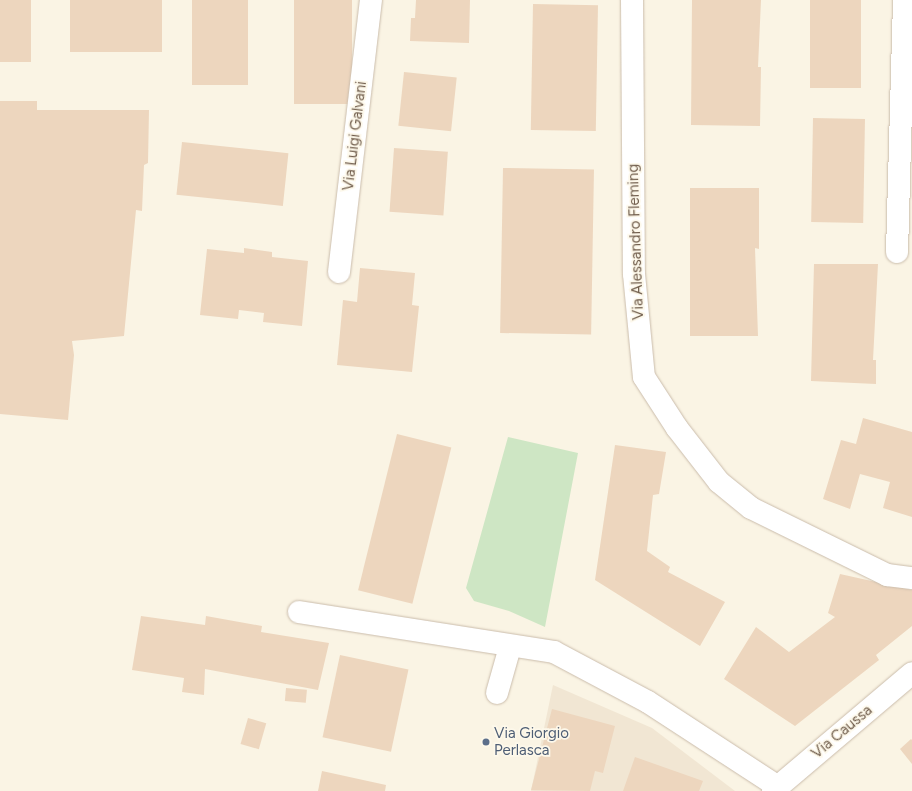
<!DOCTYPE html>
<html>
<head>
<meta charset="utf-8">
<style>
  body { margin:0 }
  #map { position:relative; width:912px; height:791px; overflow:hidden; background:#faf4e4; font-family:Figtree,sans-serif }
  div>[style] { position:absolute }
  .residential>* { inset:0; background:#f1e6d3 }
  .green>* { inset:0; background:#cee6c4 }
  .building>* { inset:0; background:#edd6be; transform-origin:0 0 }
  .roads { filter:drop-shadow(0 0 1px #cabcab) drop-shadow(0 0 1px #cabcab) }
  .street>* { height:22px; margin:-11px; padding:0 11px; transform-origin:11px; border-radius:11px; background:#fff }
  .secondary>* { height:22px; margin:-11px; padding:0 11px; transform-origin:11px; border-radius:11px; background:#fff }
  .dots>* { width:11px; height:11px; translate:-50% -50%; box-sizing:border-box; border:2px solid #fdf8ea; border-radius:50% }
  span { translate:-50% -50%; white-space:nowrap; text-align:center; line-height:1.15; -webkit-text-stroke:3.5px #fdf8ea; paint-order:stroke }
  .street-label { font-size:15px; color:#705d4c }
  .service-label { font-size:15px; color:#4e5e75 }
  .left { translate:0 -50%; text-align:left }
</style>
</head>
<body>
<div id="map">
  <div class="residential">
    <i style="clip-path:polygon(553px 685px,652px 728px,735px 791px,531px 791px)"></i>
  </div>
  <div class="green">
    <i style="clip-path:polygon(508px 437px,578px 453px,545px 627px,509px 611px,474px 601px,466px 588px)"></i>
  </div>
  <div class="building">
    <i style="left:0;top:0;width:31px;height:62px"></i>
    <i style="left:70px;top:0;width:92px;height:52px"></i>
    <i style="left:192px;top:0;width:56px;height:85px"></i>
    <i style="left:294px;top:0;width:58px;height:104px"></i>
    <i style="clip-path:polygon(416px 0,470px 0,469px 43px,410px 41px,411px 18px,415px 18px)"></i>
    <i style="clip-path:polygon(692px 0,761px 0,758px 67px,761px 67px,760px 126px,691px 125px)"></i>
    <i style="left:810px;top:0;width:51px;height:88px"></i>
    <i style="left:533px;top:4px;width:65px;height:126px;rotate:1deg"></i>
    <i style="left:404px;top:72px;width:53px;height:54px;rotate:6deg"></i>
    <i style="clip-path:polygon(0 101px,37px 101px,37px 110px,149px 110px,148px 163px,144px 165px,142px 211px,136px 210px,124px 336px,72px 341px,74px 355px,68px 420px,0 414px)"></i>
    <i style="left:813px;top:118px;width:52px;height:104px;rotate:1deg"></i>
    <i style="left:182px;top:142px;width:107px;height:53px;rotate:6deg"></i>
    <i style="left:394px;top:148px;width:54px;height:64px;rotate:4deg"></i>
    <i style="left:503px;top:168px;width:91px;height:165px;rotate:1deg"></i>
    <i style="clip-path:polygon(690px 188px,759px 188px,759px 249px,755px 248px,758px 336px,690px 336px)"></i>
    <i style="clip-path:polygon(244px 248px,272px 252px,272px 257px,308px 261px,302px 326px,263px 322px,264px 313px,239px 310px,238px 319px,200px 315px,207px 249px,244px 253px)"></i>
    <i style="clip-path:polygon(814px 264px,878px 264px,873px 360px,876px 360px,876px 384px,811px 381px)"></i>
    <i style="clip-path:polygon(360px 268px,415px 273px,412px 305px,419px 306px,412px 372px,337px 365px,343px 300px,357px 302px)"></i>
    <i style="clip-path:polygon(863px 418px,912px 432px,912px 517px,883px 508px,890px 482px,860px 474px,850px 509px,823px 499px,841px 440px,856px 444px)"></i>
    <i style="left:397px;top:434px;width:56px;height:161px;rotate:14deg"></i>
    <i style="clip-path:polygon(615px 445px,666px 452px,659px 494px,653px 495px,647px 551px,670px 567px,668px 572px,725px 602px,700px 646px,595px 580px)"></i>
    <i style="clip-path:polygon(840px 574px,912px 590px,912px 626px,876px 655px,879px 660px,795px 726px,724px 679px,756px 627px,789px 652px,835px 617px,828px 613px)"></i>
    <i style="clip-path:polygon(141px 616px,205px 625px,206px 616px,262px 626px,261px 632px,329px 643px,318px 690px,205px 669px,204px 695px,182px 692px,184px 678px,132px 670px)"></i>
    <i style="left:340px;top:655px;width:70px;height:84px;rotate:12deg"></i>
    <i style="left:286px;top:688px;width:21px;height:13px;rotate:5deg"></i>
    <i style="clip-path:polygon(552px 709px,615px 726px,603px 773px,595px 771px,590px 791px,531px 790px)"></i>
    <i style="left:248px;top:718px;width:19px;height:27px;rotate:16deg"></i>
    <i style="clip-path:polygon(911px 739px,912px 740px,912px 764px,900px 749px)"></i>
    <i style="clip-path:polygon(635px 757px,703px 781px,699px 791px,623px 791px)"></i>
    <i style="clip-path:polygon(322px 771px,386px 785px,385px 791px,318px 791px)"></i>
  </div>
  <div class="roads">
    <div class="street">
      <i style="left:632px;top:0;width:274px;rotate:89.6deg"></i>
      <i style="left:634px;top:274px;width:103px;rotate:84.5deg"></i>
      <i style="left:644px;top:377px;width:61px;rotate:57.1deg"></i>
      <i style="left:677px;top:428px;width:68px;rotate:52.1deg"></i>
      <i style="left:719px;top:482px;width:41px;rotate:39.1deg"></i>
      <i style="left:751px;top:508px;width:152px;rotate:26.2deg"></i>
      <i style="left:887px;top:575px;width:25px;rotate:7deg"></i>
      <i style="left:897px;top:252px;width:252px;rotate:-88.4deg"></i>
      <i style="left:339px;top:272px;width:274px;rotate:-83.3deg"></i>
      <i style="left:299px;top:612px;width:258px;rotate:8.9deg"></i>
      <i style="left:554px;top:652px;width:106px;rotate:28deg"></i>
      <i style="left:648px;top:702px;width:154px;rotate:33.1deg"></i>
      <i style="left:497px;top:693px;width:48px;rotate:-74.2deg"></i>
    </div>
    <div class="secondary">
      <i style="left:773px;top:791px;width:182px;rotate:-40.3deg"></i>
    </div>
  </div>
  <div class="dots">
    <i style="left:486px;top:742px;background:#5c6f8a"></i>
  </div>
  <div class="street-label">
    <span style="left:355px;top:136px;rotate:-83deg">Via Luigi Galvani</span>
    <span style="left:636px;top:242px;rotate:-92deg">Via Alessandro Fleming</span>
    <span style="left:842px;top:732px;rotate:-40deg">Via Caussa</span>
  </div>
  <div class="service-label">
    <span class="left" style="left:494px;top:742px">Via Giorgio<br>Perlasca</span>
  </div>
</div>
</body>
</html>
